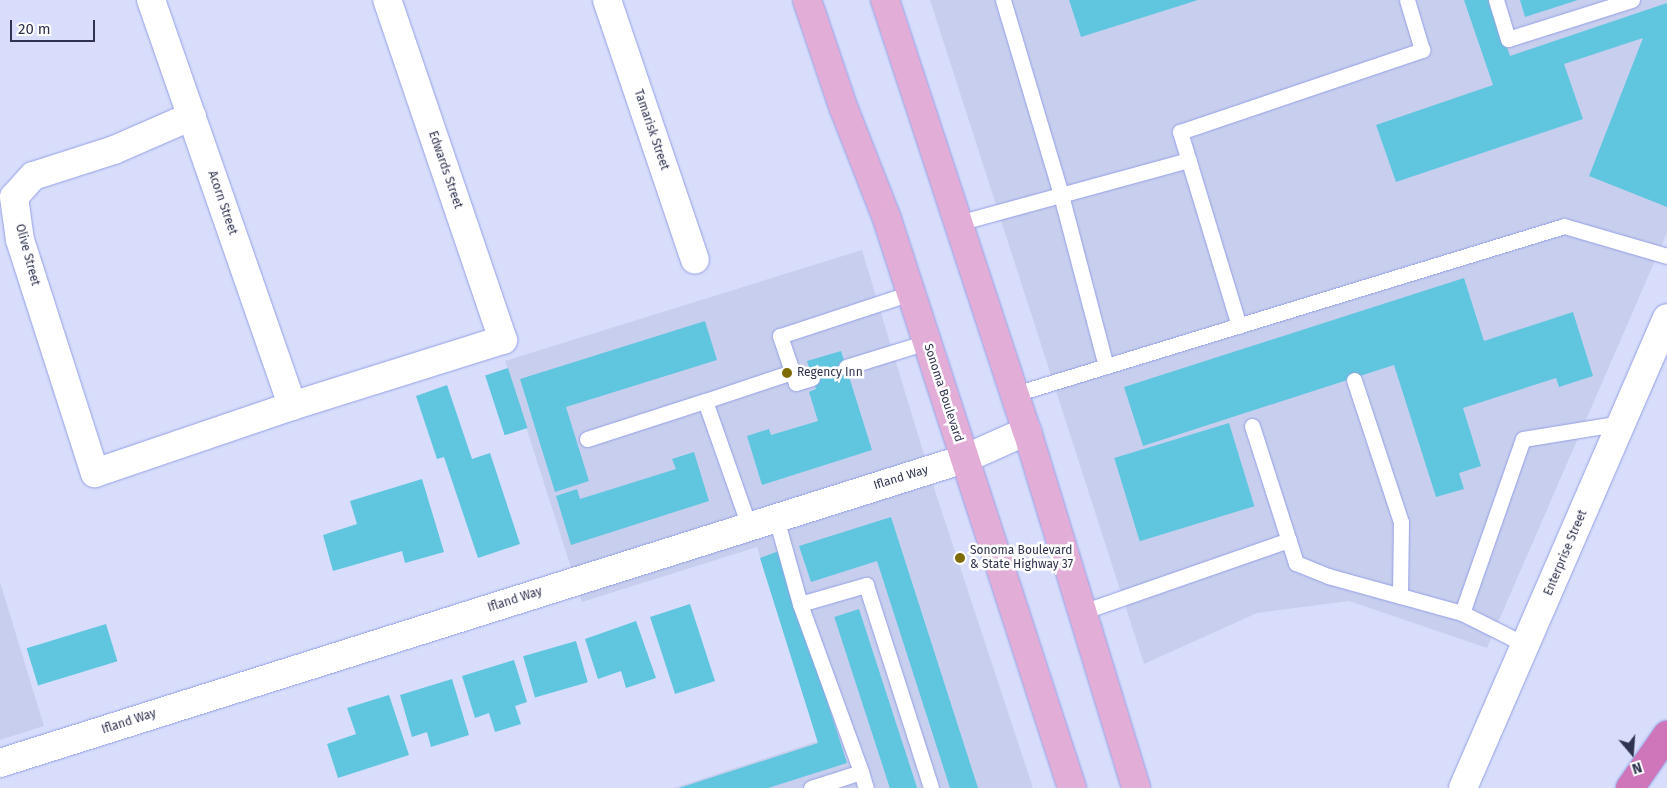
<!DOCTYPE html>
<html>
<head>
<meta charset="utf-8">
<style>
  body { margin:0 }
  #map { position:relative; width:1667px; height:788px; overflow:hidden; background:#d7ddfb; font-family:"Fira Sans",sans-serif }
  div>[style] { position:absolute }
  .built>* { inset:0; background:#c8cfee }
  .building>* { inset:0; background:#60c6df; transform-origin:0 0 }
  .roads { filter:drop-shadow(0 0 1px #95a0e5) drop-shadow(0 0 1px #95a0e5) }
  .lane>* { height:15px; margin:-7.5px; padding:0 7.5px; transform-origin:7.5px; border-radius:7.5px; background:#fff }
  .street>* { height:28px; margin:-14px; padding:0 14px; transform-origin:14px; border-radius:14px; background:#fff }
  .primary>* { height:28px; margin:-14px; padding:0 14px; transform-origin:14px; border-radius:14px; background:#e2add6 }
  .highway>* { height:28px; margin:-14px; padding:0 14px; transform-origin:14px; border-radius:14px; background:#cf76ba }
  .dots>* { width:14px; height:14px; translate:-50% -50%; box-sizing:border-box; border:2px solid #fff; border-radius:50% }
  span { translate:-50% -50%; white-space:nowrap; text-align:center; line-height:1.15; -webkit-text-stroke:5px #fff; paint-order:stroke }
  .street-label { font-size:12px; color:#2f3350 }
  .poi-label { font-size:12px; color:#2f3350 }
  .left { translate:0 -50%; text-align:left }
  .north { position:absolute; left:1607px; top:728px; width:50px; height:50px; -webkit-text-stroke:4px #fff; paint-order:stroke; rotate:162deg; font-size:14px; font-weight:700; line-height:20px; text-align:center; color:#2f3350 }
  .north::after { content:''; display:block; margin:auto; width:18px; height:22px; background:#2f3350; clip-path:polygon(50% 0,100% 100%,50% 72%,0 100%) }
  .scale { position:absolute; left:10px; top:20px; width:85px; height:22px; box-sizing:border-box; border:2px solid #2f3350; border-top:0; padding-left:6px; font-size:15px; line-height:18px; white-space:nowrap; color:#2f3350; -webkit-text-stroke:4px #fff; paint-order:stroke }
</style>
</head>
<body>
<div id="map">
  <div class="built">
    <i style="clip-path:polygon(930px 0,1667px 0,1667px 233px,1487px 648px,1349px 601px,1257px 613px,1144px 664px)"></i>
    <i style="clip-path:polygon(862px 250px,935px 491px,1033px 788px,673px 788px,818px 741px,757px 547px,582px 602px,505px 361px)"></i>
    <i style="clip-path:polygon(0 582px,44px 726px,0 740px)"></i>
  </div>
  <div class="building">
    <i style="clip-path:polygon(1069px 0,1198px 0,1081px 37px)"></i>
    <i style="clip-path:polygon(1464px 0,1491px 0,1510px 56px,1667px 3px,1667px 207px,1589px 176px,1643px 38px,1564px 64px,1583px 119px,1396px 182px,1376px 125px,1493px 85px)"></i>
    <i style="clip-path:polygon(1520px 0,1578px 0,1525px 17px)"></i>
    <i style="clip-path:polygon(1464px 278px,1484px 341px,1573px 312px,1593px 376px,1559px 387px,1556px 378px,1463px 408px,1481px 466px,1459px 473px,1464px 489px,1436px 497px,1394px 365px,1143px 446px,1124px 387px)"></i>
    <i style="clip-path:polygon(705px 321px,717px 360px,566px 407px,589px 481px,555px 492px,520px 379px)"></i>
    <i style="clip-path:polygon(841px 351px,872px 450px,762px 485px,747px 436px,769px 429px,771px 435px,818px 421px,809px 392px,816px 389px,807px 361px)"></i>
    <i style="left:508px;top:368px;width:63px;height:24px;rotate:72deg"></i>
    <i style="clip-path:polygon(447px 385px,472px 459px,490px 453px,520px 544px,478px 558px,444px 457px,437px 459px,416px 396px)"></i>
    <i style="left:1229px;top:423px;width:87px;height:120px;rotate:73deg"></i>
    <i style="clip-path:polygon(694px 452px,709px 501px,571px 545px,556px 496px,577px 489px,580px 499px,676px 469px,672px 459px)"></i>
    <i style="clip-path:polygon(422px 479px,444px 552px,405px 563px,402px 551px,333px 571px,323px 535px,357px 524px,350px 501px)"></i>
    <i style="clip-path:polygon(891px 517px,978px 788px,950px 788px,877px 561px,811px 582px,799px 546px)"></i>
    <i style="clip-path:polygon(779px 551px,847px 763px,768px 788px,679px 788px,818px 743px,760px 558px)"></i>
    <i style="left:690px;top:604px;width:81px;height:42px;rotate:72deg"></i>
    <i style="left:859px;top:609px;width:188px;height:26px;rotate:72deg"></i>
    <i style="clip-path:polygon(636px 621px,656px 678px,626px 688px,621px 671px,598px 679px,585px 639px)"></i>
    <i style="left:106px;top:624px;width:39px;height:83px;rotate:73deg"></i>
    <i style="left:576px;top:641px;width:43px;height:55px;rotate:74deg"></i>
    <i style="clip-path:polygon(514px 660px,527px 702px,515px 706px,521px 724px,495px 732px,489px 713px,475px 718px,462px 676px)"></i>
    <i style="clip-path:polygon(452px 679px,469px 735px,431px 747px,427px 732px,412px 737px,400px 695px)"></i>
    <i style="clip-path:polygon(389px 695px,409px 755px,338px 778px,327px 744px,356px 734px,347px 708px)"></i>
  </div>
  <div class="roads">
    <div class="lane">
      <i style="left:1003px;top:0;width:203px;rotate:73.4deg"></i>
      <i style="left:1061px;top:195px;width:177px;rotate:75.3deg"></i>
      <i style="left:1496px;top:0;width:41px;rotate:72.9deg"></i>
      <i style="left:1508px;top:39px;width:130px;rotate:-17.5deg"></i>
      <i style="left:958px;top:223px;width:239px;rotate:-15.3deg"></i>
      <i style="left:1239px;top:326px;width:203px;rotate:-106.9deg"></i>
      <i style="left:1180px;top:132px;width:256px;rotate:-18.7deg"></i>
      <i style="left:1422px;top:50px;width:52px;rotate:-106.7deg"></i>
      <i style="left:846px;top:367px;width:85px;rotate:-17.2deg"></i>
      <i style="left:812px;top:378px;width:17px;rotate:163deg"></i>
      <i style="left:796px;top:383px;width:50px;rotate:-108.8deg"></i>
      <i style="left:780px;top:336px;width:138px;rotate:-18.2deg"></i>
      <i style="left:1354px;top:380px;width:150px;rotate:71.7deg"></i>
      <i style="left:1401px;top:522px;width:74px;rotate:90.8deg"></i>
      <i style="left:1015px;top:394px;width:574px;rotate:-17.01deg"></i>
      <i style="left:1564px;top:226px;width:107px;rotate:16.2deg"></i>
      <i style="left:705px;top:401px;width:92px;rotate:-18.4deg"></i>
      <i style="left:1252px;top:426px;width:144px;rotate:72.2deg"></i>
      <i style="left:1296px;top:563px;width:35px;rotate:22deg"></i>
      <i style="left:1328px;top:576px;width:139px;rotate:15.4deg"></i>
      <i style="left:587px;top:439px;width:124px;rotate:-17.9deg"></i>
      <i style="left:705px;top:401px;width:133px;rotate:70.6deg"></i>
      <i style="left:776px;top:518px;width:89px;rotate:74.4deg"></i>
      <i style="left:800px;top:604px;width:69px;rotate:-16.1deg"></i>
      <i style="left:866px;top:585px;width:213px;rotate:72.2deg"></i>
      <i style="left:800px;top:604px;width:179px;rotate:70deg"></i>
      <i style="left:1082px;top:612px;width:219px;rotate:-19.2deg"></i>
      <i style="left:1526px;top:645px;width:72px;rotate:-153.4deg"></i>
      <i style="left:1462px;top:613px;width:184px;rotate:-70.7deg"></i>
      <i style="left:1523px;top:439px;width:100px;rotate:-9.2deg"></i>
      <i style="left:811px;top:788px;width:52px;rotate:-17.7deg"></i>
      <i style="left:861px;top:772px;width:17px;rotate:73deg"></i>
    </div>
    <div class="street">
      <i style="left:151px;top:0;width:430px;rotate:70.8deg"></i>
      <i style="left:607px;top:0;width:274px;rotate:71.3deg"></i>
      <i style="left:192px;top:116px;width:85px;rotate:156.4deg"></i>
      <i style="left:114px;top:150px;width:85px;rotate:162.2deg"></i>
      <i style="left:33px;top:176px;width:28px;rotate:132deg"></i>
      <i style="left:14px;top:197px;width:43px;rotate:82.1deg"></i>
      <i style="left:20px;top:240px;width:245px;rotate:72.2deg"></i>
      <i style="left:95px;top:473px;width:208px;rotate:-18.8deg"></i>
      <i style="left:292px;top:406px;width:221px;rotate:-17.4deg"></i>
      <i style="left:503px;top:340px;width:359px;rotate:-108.8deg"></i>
      <i style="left:0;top:763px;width:1011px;rotate:-17.5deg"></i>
      <i style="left:964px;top:459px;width:69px;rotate:-24deg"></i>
      <i style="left:1463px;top:788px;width:512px;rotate:-66.54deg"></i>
    </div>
    <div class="primary">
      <i style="left:807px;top:0;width:115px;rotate:71.3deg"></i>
      <i style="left:844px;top:109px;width:118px;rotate:68.6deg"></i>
      <i style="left:887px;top:219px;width:598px;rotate:71.99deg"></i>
      <i style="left:885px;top:0;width:454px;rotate:71.8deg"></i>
      <i style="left:1027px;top:431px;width:373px;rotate:73deg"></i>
    </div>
    <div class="highway">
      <i style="left:1630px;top:788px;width:65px;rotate:-55.1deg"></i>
    </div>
  </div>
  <div class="dots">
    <i style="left:787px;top:373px;background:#7e6b03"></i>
    <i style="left:960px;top:558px;background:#7e6b03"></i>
  </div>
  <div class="street-label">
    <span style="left:651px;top:130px;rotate:71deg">Tamarisk Street</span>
    <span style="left:445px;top:170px;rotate:71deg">Edwards Street</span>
    <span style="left:222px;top:203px;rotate:71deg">Acorn Street</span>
    <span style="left:27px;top:255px;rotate:75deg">Olive Street</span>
    <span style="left:943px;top:393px;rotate:72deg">Sonoma Boulevard</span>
    <span style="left:901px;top:478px;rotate:-17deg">Ifland Way</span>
    <span style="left:1566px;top:553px;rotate:-67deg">Enterprise Street</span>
    <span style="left:515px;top:600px;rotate:-18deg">Ifland Way</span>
    <span style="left:129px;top:722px;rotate:-18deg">Ifland Way</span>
  </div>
  <div class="poi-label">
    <span class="left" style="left:797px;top:373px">Regency Inn</span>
    <span class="left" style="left:970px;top:558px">Sonoma Boulevard<br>&amp; State Highway 37</span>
  </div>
  <div class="north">N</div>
  <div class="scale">20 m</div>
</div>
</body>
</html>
